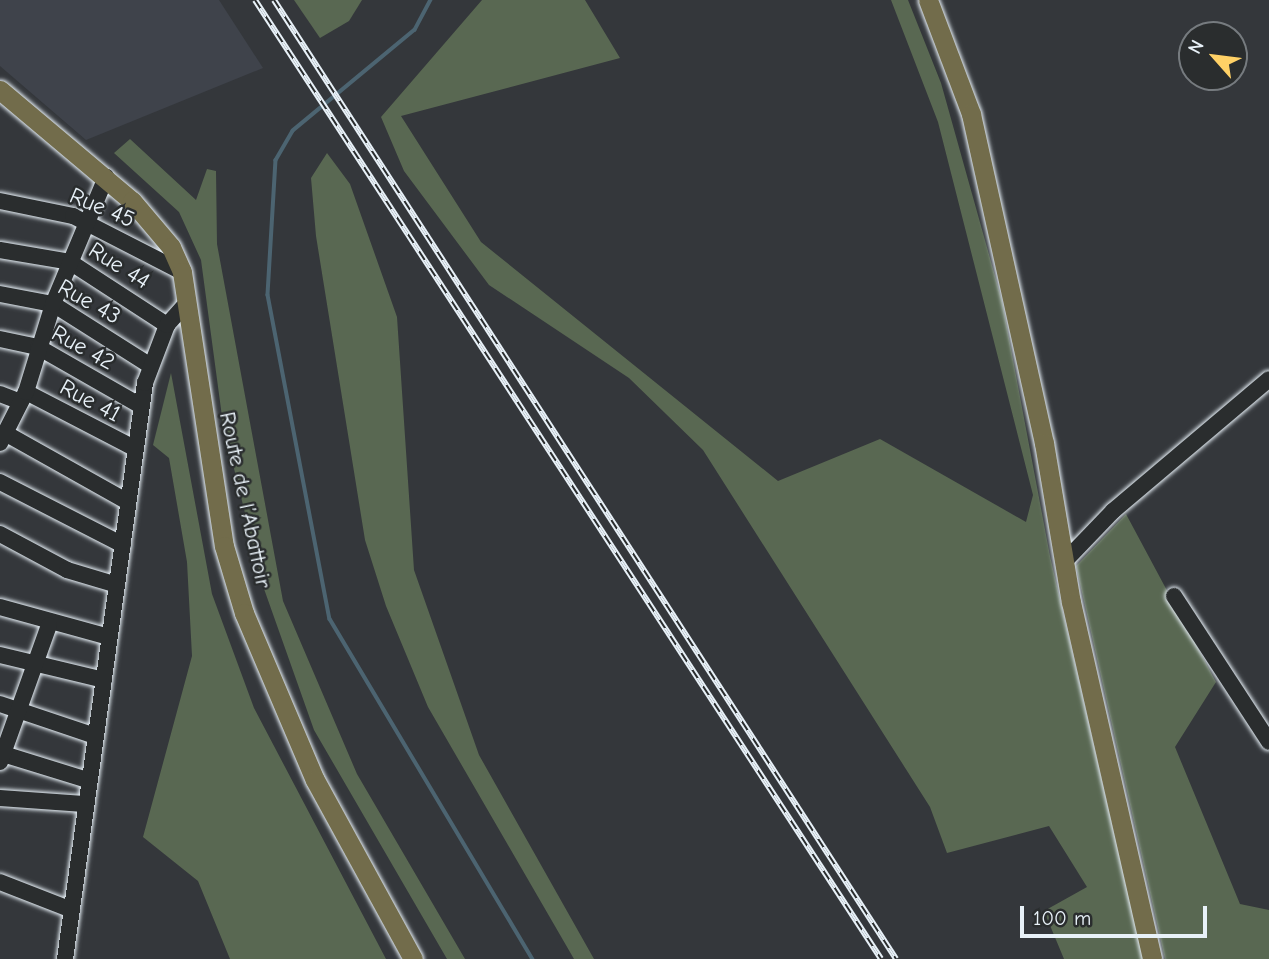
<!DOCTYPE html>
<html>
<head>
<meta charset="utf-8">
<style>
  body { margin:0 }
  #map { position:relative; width:1269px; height:959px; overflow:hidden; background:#34373b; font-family:"Comic Neue",sans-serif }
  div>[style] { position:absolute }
  .built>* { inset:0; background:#3f434b }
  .green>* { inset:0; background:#596852 }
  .stream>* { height:3.5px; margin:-1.75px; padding:0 1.75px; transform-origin:1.75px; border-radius:1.75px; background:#4c6471 }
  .roads { filter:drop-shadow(0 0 2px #e8f1f8) drop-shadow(0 0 2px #e8f1f8) }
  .minor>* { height:16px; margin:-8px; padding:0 8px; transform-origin:8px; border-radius:8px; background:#2a2d2e }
  .major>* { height:19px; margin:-9.5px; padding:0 9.5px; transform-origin:9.5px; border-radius:9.5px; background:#726c4b }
  .rail>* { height:6px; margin-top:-3px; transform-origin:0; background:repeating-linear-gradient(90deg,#2a2d2e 0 10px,#e8f1f8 0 20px); box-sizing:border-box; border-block:2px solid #e8f1f8 }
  span { translate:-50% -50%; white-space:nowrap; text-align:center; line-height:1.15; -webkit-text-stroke:5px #2a2d2e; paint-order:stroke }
  .street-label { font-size:23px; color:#e8f1f8 }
  .north { position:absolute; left:1178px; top:21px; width:70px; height:70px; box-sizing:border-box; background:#2a2d2e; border:2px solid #767b7f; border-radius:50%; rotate:298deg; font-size:19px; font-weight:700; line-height:28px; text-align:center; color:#e8f1f8 }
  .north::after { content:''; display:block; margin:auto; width:24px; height:32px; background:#ffd166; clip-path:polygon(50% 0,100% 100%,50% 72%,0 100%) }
  .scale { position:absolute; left:1020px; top:906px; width:187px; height:32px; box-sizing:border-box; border:4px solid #e8f1f8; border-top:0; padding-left:9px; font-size:21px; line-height:24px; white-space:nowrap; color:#e8f1f8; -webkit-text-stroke:5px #2a2d2e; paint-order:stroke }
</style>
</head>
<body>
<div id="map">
  <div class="built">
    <i style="clip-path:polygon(0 0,219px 0,263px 68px,86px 140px,0 66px)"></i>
  </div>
  <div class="green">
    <i style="clip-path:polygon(294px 0,362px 0,349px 21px,320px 38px)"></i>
    <i style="clip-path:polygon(482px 0,585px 0,620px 58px,401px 116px,481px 242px,778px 481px,880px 439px,1026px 522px,1033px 495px,938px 122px,891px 0,908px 0,941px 83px,1002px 301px,1050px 556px,1143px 959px,1064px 959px,1044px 911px,1087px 887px,1049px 826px,947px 853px,930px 807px,703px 450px,629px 378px,489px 285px,404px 171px,381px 117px)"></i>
    <i style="clip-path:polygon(130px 139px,196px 200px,207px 169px,216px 171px,217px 244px,283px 601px,357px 774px,465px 959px,447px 959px,314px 730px,263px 586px,223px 424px,201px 260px,179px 212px,114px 153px)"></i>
    <i style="clip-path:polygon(327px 153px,350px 184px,397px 317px,414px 570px,479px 755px,594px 959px,574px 959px,428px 707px,386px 606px,365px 540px,316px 236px,311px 178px)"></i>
    <i style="clip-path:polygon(171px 373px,212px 594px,254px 708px,386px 959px,230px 959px,198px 881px,143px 837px,192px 656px,187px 562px,169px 458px,153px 445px)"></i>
    <i style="clip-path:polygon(1126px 514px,1216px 682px,1175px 747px,1240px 904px,1269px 910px,1269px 959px,1165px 959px,1076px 566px)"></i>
  </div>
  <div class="stream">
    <i style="left:431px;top:0;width:34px;rotate:118deg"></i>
    <i style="left:415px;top:30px;width:158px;rotate:140.4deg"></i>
    <i style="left:293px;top:131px;width:34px;rotate:120deg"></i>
    <i style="left:276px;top:160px;width:135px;rotate:93.4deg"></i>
    <i style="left:268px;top:295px;width:330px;rotate:79.2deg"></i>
    <i style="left:330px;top:619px;width:396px;rotate:59.2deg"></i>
  </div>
  <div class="roads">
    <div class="minor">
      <i style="left:0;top:201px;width:75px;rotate:11.6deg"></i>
      <i style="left:73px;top:216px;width:123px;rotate:27.2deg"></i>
      <i style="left:0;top:250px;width:71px;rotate:9.7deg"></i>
      <i style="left:70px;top:262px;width:116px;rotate:33deg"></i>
      <i style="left:0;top:294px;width:54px;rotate:10.7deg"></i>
      <i style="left:53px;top:304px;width:114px;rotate:32.4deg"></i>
      <i style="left:0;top:339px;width:39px;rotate:12deg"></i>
      <i style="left:38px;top:347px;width:119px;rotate:29.8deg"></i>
      <i style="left:26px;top:392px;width:122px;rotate:27.4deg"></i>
      <i style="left:0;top:394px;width:22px;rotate:21deg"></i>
      <i style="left:5px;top:433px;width:141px;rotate:29.3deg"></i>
      <i style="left:0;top:443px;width:57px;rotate:-63deg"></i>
      <i style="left:26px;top:392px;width:92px;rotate:-72.9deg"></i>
      <i style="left:53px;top:304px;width:138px;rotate:-67.3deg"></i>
      <i style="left:0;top:482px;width:138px;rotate:27.1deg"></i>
      <i style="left:0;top:534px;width:76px;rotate:28.2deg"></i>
      <i style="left:67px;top:570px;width:52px;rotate:16.7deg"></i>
      <i style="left:1065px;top:561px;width:69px;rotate:-46.2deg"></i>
      <i style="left:1113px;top:511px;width:204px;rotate:-40.2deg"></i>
      <i style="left:1174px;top:596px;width:174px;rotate:56.9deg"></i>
      <i style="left:0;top:607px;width:113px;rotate:15.4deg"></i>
      <i style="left:0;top:655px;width:107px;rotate:13.5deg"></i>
      <i style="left:0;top:704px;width:100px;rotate:18.6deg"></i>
      <i style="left:0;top:753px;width:91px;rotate:17.2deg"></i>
      <i style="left:0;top:762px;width:145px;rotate:-70.3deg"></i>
      <i style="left:0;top:798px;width:84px;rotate:4.1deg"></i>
      <i style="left:0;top:882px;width:77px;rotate:21.3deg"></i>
      <i style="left:65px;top:959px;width:582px;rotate:-82.09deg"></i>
      <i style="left:145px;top:383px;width:62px;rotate:-69.2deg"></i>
      <i style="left:167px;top:325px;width:28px;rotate:-48deg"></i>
    </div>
    <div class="major">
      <i style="left:928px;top:0;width:122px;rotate:69.3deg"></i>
      <i style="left:971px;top:114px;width:337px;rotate:77.5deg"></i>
      <i style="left:1044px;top:443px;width:161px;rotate:80.4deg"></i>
      <i style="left:1071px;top:602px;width:366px;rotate:77.2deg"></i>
      <i style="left:0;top:90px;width:172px;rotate:40.1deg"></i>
      <i style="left:132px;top:201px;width:60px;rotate:49.7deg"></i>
      <i style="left:171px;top:247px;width:27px;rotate:66deg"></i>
      <i style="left:182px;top:272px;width:277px;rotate:81.3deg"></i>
      <i style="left:224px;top:546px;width:70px;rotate:73.4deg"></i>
      <i style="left:244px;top:613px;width:181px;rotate:67deg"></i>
      <i style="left:315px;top:780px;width:204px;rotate:61.3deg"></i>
    </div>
  </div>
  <div class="rail">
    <i style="left:255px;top:0;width:1145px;rotate:56.86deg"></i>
    <i style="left:274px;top:0;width:1143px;rotate:57.03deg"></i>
  </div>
  <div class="street-label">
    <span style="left:102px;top:208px;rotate:23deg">Rue 45</span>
    <span style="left:119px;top:266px;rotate:32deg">Rue 44</span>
    <span style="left:89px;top:302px;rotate:29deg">Rue 43</span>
    <span style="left:83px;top:348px;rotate:29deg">Rue 42</span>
    <span style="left:90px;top:401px;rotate:28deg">Rue 41</span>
    <span style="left:245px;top:500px;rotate:78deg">Route de l’Abattoir</span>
  </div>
  <div class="north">N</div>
  <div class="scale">100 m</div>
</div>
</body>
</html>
